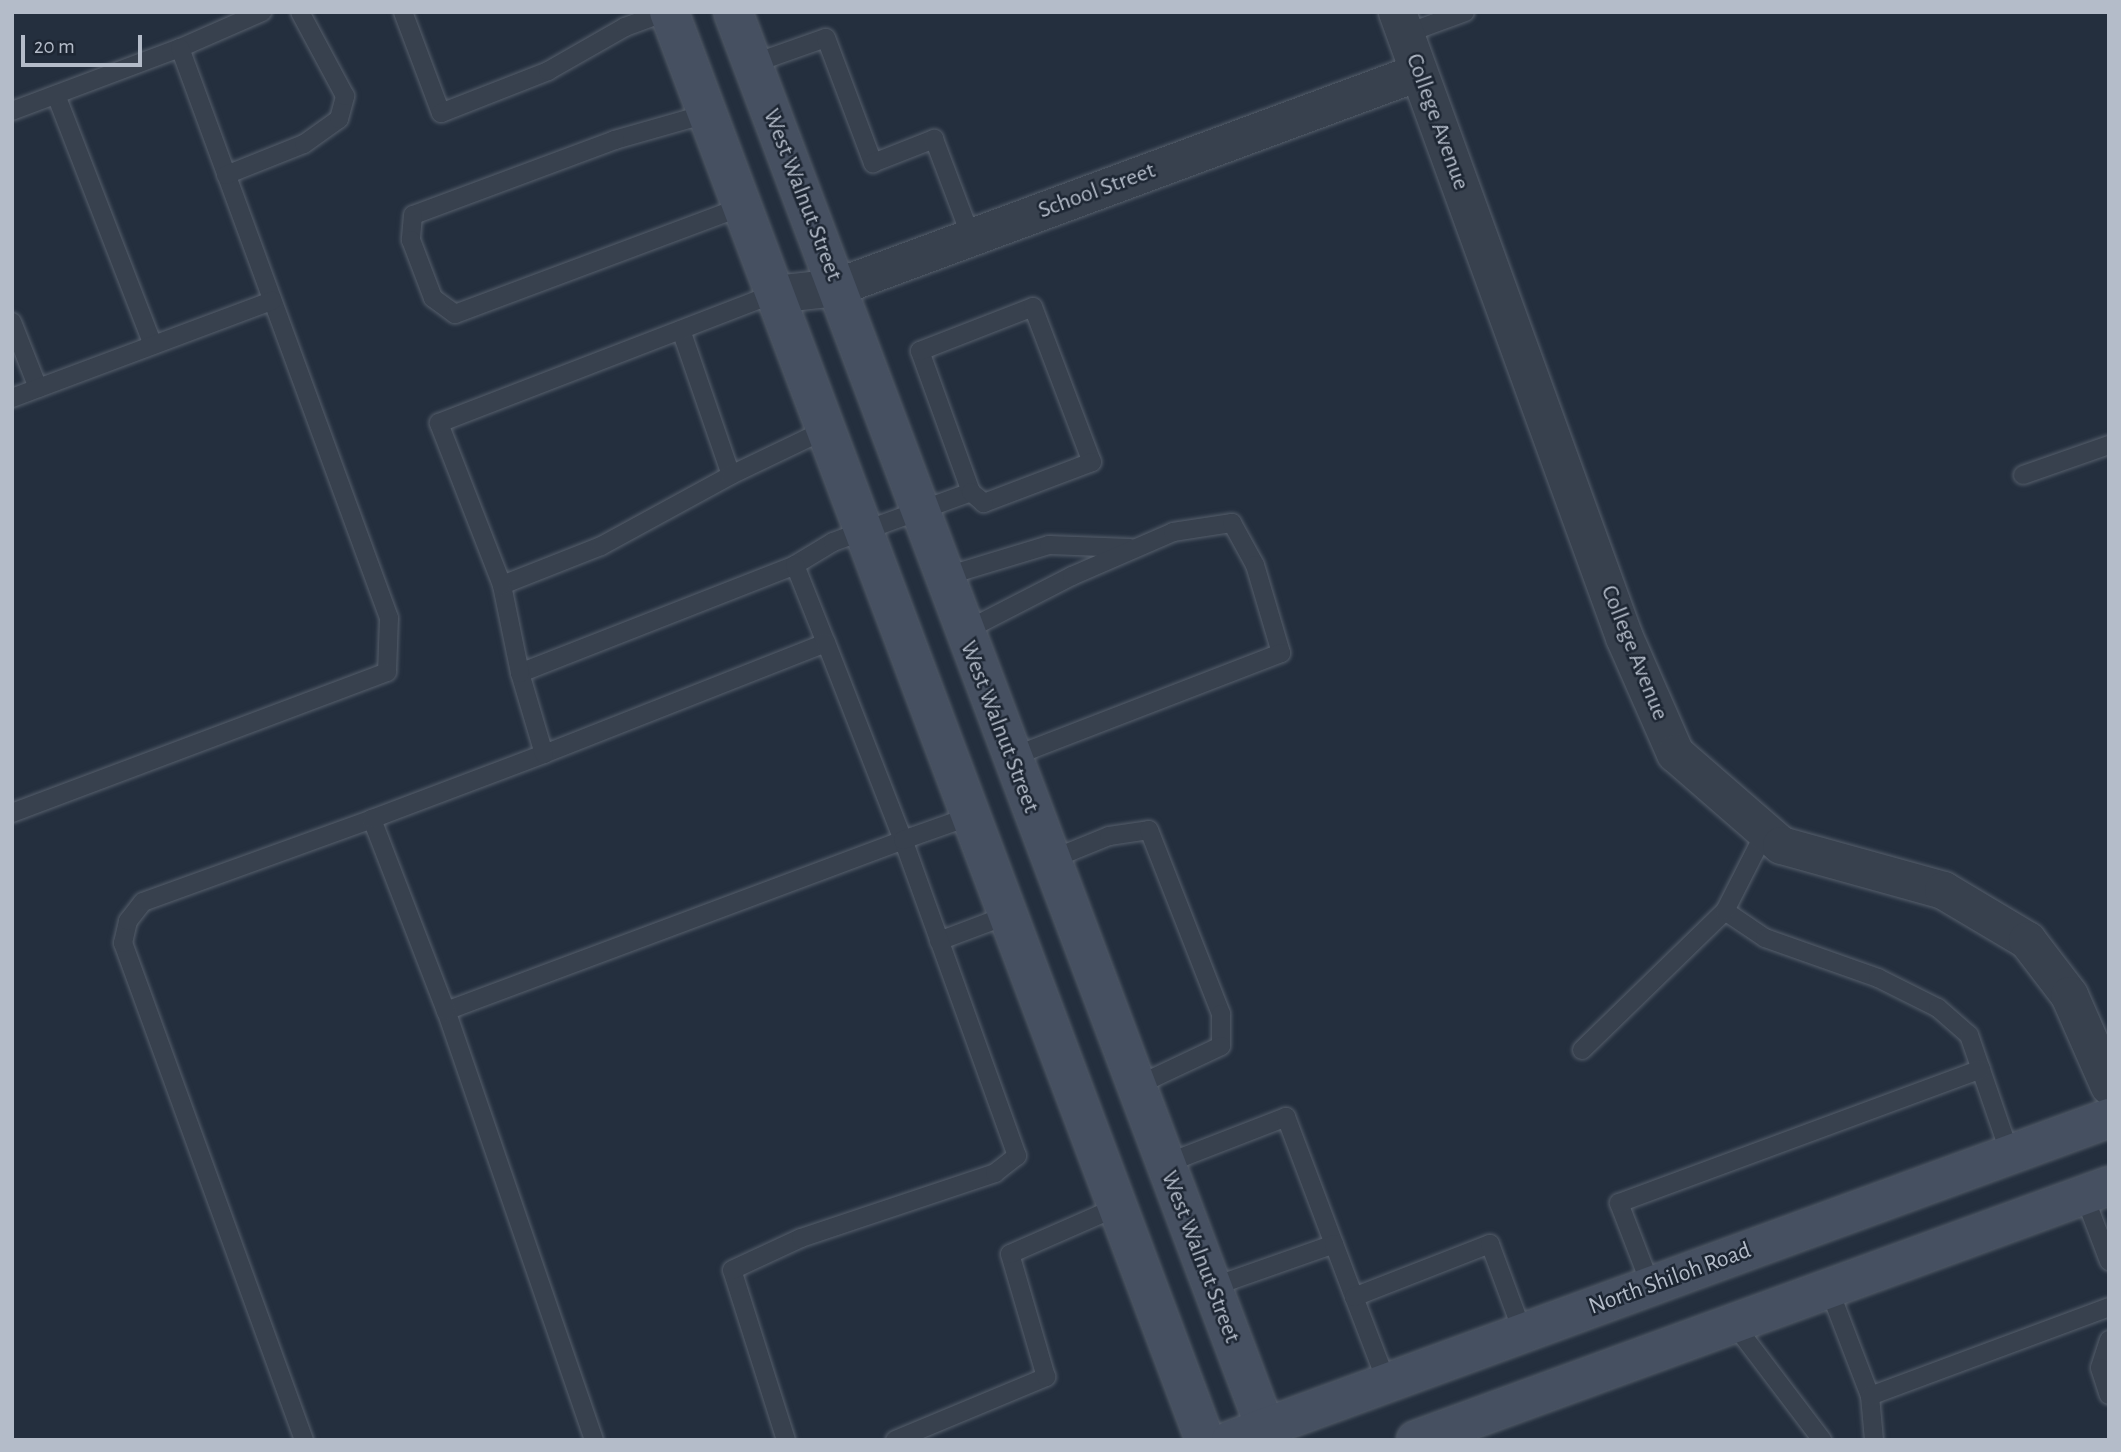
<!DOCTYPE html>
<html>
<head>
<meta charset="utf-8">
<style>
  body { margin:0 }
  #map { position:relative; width:2121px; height:1452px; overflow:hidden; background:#242f3e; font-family:"Alegreya Sans",sans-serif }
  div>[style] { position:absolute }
  .roads { filter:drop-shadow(0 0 2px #565f6c) drop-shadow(0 0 2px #565f6c) }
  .service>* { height:18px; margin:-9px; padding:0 9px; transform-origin:9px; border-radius:9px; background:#38414e }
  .minor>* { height:37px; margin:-18.5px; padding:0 18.5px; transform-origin:18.5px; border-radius:18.5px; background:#38414e }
  .secondary>* { height:38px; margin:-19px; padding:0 19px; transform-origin:19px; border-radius:19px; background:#465061 }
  span { translate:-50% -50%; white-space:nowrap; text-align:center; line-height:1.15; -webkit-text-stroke:5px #1d2633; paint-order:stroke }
  .street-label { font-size:24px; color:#b4bcc9 }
  .frame { position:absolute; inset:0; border:14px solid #b4bcc9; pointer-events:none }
  .scale { position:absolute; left:21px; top:35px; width:121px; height:32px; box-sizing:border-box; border:4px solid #b4bcc9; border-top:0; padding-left:9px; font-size:21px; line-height:24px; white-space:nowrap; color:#b4bcc9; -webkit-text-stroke:5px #1d2633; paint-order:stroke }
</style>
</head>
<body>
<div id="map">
  <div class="roads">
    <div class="service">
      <i style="left:403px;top:12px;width:108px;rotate:69.4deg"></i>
      <i style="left:441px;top:113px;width:115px;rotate:-21.4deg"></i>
      <i style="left:548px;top:71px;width:89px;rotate:-29.7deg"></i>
      <i style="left:625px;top:27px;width:44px;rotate:-20.1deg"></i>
      <i style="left:1405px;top:34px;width:64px;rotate:-20.1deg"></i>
      <i style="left:180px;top:48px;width:90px;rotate:-23.7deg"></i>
      <i style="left:752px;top:64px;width:78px;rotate:-19.4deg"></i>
      <i style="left:826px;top:38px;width:134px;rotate:69.4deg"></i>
      <i style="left:873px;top:163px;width:66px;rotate:-21.5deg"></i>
      <i style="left:934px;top:139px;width:105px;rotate:69.3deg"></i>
      <i style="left:56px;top:95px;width:268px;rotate:68.8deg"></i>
      <i style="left:12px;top:111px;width:179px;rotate:-20.6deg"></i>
      <i style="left:180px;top:48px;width:607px;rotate:69.86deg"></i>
      <i style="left:389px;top:618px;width:54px;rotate:92.1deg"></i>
      <i style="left:387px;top:672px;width:401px;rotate:159.4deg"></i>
      <i style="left:706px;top:114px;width:95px;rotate:164.1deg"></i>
      <i style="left:615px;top:140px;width:215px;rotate:159.6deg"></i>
      <i style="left:413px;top:215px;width:25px;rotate:95deg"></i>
      <i style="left:411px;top:240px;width:62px;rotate:69.2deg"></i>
      <i style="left:433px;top:298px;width:27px;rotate:36deg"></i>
      <i style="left:455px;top:314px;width:303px;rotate:-20.5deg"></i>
      <i style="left:226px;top:175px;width:84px;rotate:-21.7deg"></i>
      <i style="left:304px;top:144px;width:43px;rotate:-35.5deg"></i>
      <i style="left:339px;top:119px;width:24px;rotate:-75deg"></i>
      <i style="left:345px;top:96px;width:95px;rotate:-118.2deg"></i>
      <i style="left:12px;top:322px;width:71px;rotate:68.5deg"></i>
      <i style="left:681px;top:330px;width:153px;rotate:71deg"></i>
      <i style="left:12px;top:398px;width:278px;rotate:-20.5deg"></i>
      <i style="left:2023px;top:475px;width:91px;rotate:-19.2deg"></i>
      <i style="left:943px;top:577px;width:111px;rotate:-16.8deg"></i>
      <i style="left:1049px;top:545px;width:81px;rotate:2.1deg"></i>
      <i style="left:502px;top:585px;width:106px;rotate:-21.5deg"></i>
      <i style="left:601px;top:546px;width:148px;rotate:-28.6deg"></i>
      <i style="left:731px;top:475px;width:104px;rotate:-25.6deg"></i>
      <i style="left:963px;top:632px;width:123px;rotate:-27.2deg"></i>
      <i style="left:1072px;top:576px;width:110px;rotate:-23.5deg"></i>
      <i style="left:1173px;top:532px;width:60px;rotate:-8.7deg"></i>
      <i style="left:1232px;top:523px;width:48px;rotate:61.3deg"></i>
      <i style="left:1255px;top:565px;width:92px;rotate:73.5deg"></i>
      <i style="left:1281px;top:653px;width:289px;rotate:158.9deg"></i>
      <i style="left:520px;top:673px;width:295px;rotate:-21.4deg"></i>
      <i style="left:795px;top:565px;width:44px;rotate:-31.2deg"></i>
      <i style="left:833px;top:542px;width:147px;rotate:-19.9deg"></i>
      <i style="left:971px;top:492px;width:150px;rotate:-109.9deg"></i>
      <i style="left:920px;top:351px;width:121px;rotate:-21.3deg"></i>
      <i style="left:1033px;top:307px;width:166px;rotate:69.2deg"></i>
      <i style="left:1092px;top:462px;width:116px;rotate:159.2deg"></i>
      <i style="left:984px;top:503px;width:17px;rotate:-140deg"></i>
      <i style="left:544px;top:754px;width:303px;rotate:-21.5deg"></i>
      <i style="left:826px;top:643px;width:84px;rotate:-111.7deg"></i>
      <i style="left:1050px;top:860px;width:64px;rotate:-22.1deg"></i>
      <i style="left:1109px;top:836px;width:40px;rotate:-8.5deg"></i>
      <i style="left:1149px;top:830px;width:198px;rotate:68.6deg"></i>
      <i style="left:1221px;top:1014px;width:32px;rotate:90deg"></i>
      <i style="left:1221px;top:1046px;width:94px;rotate:154.8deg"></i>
      <i style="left:1725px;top:911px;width:48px;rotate:34deg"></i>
      <i style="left:1765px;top:938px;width:120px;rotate:19.5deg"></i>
      <i style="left:1878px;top:978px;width:67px;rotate:26.6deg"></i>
      <i style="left:1938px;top:1008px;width:41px;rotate:41.1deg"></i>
      <i style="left:1969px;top:1035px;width:126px;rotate:71deg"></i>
      <i style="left:939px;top:941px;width:74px;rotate:-20.6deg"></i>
      <i style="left:446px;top:1011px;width:488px;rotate:-20.5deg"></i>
      <i style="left:903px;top:840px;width:212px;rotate:-111.3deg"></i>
      <i style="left:1582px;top:1050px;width:199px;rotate:-44.2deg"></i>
      <i style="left:1725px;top:911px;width:89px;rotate:-63.1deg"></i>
      <i style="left:1165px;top:1164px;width:130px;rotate:-21.2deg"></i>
      <i style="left:1286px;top:1117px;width:136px;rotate:69.3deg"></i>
      <i style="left:2084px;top:1195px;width:71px;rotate:69.3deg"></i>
      <i style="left:1651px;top:1286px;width:89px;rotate:-111.1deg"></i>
      <i style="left:1619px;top:1203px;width:386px;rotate:-20.3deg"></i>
      <i style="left:1212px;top:1287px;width:129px;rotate:-19.4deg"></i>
      <i style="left:1334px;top:1244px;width:57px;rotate:69.3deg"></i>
      <i style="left:1829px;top:1289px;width:115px;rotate:69deg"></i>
      <i style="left:1870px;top:1396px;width:44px;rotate:84.8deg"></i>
      <i style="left:1734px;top:1324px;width:146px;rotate:52.8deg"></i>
      <i style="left:2109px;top:1340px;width:29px;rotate:108deg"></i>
      <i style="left:2100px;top:1368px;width:28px;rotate:72deg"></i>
      <i style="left:1387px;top:1383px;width:92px;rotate:-111deg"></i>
      <i style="left:1354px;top:1297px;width:146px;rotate:-21.3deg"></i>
      <i style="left:1490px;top:1244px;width:95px;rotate:69.7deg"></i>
      <i style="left:1870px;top:1396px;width:255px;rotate:-20.4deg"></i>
      <i style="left:304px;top:1440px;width:529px;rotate:-110.01deg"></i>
      <i style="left:123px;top:943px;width:23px;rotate:-77deg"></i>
      <i style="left:128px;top:921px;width:24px;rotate:-52deg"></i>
      <i style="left:143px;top:902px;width:244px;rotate:-19.9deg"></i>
      <i style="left:594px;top:1440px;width:454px;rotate:-109deg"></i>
      <i style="left:446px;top:1011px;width:206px;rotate:-111.1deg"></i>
      <i style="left:372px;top:819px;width:184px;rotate:-20.7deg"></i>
      <i style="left:544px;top:754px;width:84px;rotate:-106.5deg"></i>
      <i style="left:520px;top:673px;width:90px;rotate:-101.6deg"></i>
      <i style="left:502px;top:585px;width:174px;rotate:-111.3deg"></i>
      <i style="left:439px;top:423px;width:358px;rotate:-21.1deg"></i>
      <i style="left:786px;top:1440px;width:178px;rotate:-107.6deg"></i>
      <i style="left:732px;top:1270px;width:76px;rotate:-24.9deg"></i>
      <i style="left:801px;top:1238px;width:205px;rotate:-18.5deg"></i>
      <i style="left:995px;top:1173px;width:28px;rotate:-38deg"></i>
      <i style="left:1017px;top:1156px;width:336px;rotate:-109.8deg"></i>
      <i style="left:903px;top:840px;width:72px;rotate:-19.4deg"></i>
      <i style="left:895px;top:1440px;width:164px;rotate:-22.6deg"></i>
      <i style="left:1046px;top:1377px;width:128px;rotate:-106.3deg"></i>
      <i style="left:1010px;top:1254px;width:117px;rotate:-23.7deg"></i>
    </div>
    <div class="minor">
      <i style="left:1397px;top:12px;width:665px;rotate:70.04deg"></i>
      <i style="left:1624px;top:637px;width:127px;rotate:66.3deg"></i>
      <i style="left:1675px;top:753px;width:140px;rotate:41deg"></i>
      <i style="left:1781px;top:845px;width:168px;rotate:15.5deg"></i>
      <i style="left:1943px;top:890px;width:98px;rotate:30.8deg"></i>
      <i style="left:2027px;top:940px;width:69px;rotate:52.6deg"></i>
      <i style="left:2069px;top:995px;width:99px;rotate:66.3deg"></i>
      <i style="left:773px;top:294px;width:63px;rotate:-6.3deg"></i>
      <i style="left:836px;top:287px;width:620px;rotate:-20.28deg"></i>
    </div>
    <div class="secondary">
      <i style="left:669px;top:12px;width:1525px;rotate:69.43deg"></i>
      <i style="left:733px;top:12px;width:1526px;rotate:69.39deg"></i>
      <i style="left:1231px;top:1440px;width:935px;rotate:-20.14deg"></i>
      <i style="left:1416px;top:1440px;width:738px;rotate:-20.13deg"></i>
    </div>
  </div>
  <div class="street-label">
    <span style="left:1437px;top:122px;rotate:70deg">College Avenue</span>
    <span style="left:1097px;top:191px;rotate:-20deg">School Street</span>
    <span style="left:802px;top:195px;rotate:69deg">West Walnut Street</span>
    <span style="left:1634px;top:653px;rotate:68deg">College Avenue</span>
    <span style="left:999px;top:727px;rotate:69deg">West Walnut Street</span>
    <span style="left:1200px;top:1257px;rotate:69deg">West Walnut Street</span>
    <span style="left:1670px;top:1279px;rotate:-20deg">North Shiloh Road</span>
  </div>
  <div class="frame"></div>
  <div class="scale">20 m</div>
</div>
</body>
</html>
